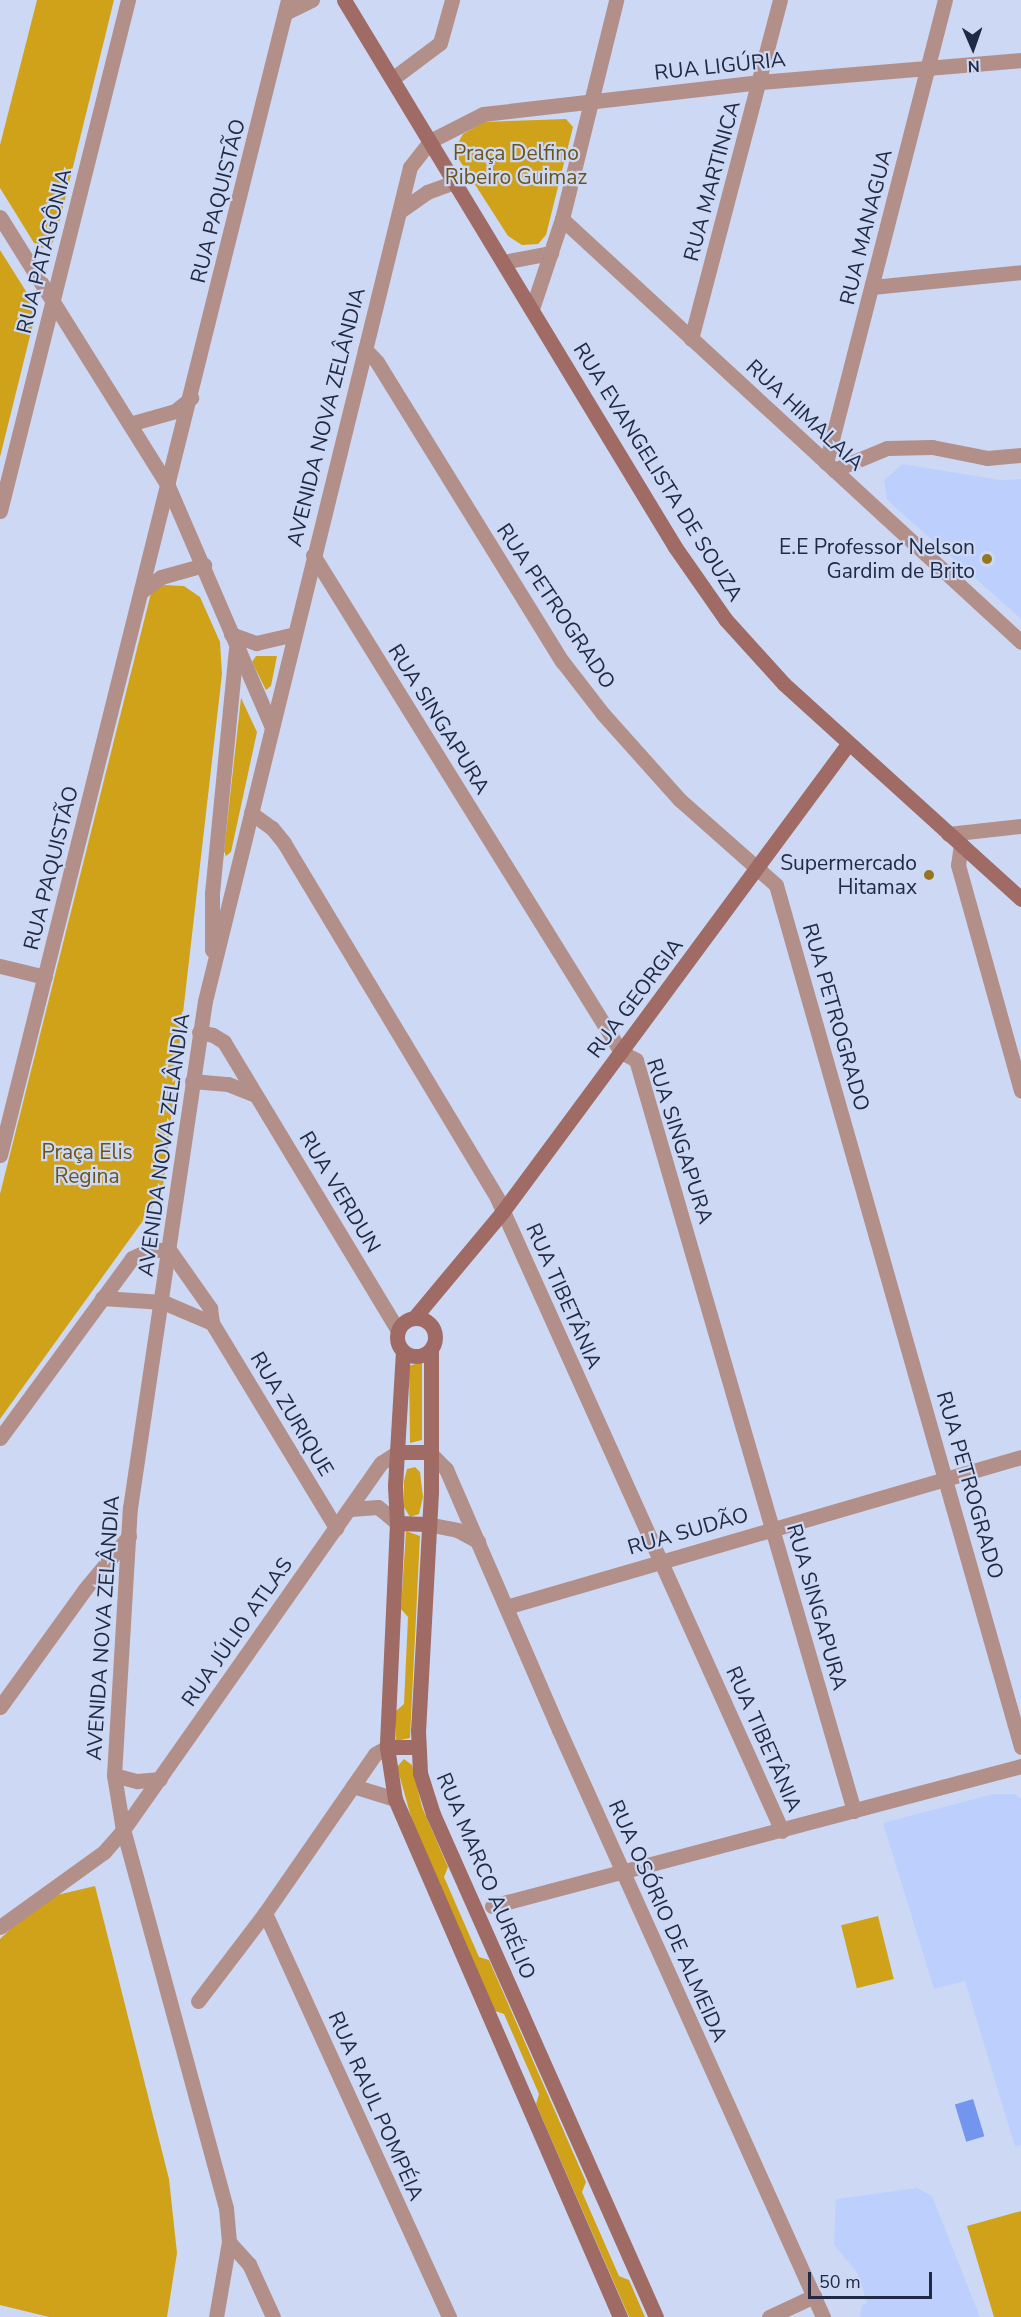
<!DOCTYPE html>
<html>
<head>
<meta charset="utf-8">
<style>
  body { margin:0 }
  #map { position:relative; width:1021px; height:2317px; overflow:hidden; background:#cdd9f4; font-family:"Nunito Sans",sans-serif }
  div>[style] { position:absolute }
  .built>* { inset:0; background:#bdd0fd }
  .green>* { inset:0; background:#d0a21a; transform-origin:0 0 }
  .water>* { inset:0; background:#7395ed; transform-origin:0 0 }
  .street>* { height:15px; margin:-7.5px; padding:0 7.5px; transform-origin:7.5px; border-radius:7.5px; background:#b38f8a }
  .secondary>* { height:15px; margin:-7.5px; padding:0 7.5px; transform-origin:7.5px; border-radius:7.5px; background:#9f6b64 }
  .secondary>.ring { margin:-7.5px; padding:0; box-sizing:content-box; background:none; border:15px solid #9f6b64; border-radius:50% }
  .dots>* { width:16px; height:16px; translate:-50% -50%; box-sizing:border-box; border:3px solid #cdd9f4; border-radius:50% }
  span { translate:-50% -50%; white-space:nowrap; text-align:center; line-height:1.15; -webkit-text-stroke:4.5px #cdd9f4; paint-order:stroke }
  .street-label { font-size:21px; color:#202a44 }
  .park-label { font-size:21px; color:#6b541b }
  .poi-label { font-size:21px; color:#202a44 }
  .right { translate:-100% -50%; text-align:right }
  .north { position:absolute; left:943px; top:18px; width:60px; height:60px; -webkit-text-stroke:4px #cdd9f4; paint-order:stroke; rotate:178deg; font-size:16px; font-weight:700; line-height:24px; text-align:center; color:#202a44 }
  .north::after { content:''; display:block; margin:auto; width:21px; height:27px; background:#202a44; clip-path:polygon(50% 0,100% 100%,50% 72%,0 100%) }
  .scale { position:absolute; left:808px; top:2272px; width:124px; height:27px; box-sizing:border-box; border:3px solid #202a44; border-top:0; padding-left:8px; font-size:18px; line-height:21px; white-space:nowrap; color:#202a44; -webkit-text-stroke:4px #cdd9f4; paint-order:stroke }
</style>
</head>
<body>
<div id="map">
  <div class="built">
    <i style="clip-path:polygon(902px 464px,1001px 480px,1021px 479px,1021px 619px,887px 500px,884px 480px)"></i>
    <i style="clip-path:polygon(993px 1794px,1015px 1794px,1021px 1799px,1021px 2145px,1015px 2147px,965px 1981px,934px 1989px,883px 1823px)"></i>
    <i style="clip-path:polygon(917px 2188px,932px 2196px,980px 2317px,860px 2317px,862px 2305px,867px 2303px,858px 2274px,834px 2245px,836px 2199px)"></i>
  </div>
  <div class="green">
    <i style="clip-path:polygon(37px 0,114px 0,56px 236px,51px 245px,42px 248px,34px 243px,0 188px,0 145px)"></i>
    <i style="clip-path:polygon(566px 119px,573px 127px,546px 235px,538px 244px,522px 245px,508px 236px,458px 158px,457px 145px,463px 134px,484px 122px)"></i>
    <i style="clip-path:polygon(0 250px,29px 296px,35px 316px,0 457px)"></i>
    <i style="clip-path:polygon(164px 585px,184px 586px,200px 597px,220px 642px,222px 674px,163px 1187px,150px 1211px,0 1419px,0 1194px,151px 593px)"></i>
    <i style="clip-path:polygon(256px 656px,277px 656px,271px 686px,266px 690px,252px 662px)"></i>
    <i style="clip-path:polygon(241px 698px,257px 732px,231px 852px,226px 856px,224px 851px)"></i>
    <i style="clip-path:polygon(422px 1362px,422px 1440px,410px 1443px,409px 1366px)"></i>
    <i style="clip-path:polygon(415px 1467px,420px 1472px,423px 1497px,419px 1514px,410px 1517px,404px 1507px,404px 1481px,407px 1469px)"></i>
    <i style="clip-path:polygon(406px 1531px,420px 1536px,410px 1738px,396px 1741px,396px 1711px,404px 1704px,408px 1617px,401px 1609px)"></i>
    <i style="clip-path:polygon(404px 1759px,412px 1765px,422px 1807px,448px 1867px,444px 1877px,479px 1957px,489px 1960px,586px 2182px,582px 2192px,619px 2276px,629px 2280px,645px 2317px,629px 2317px,536px 2104px,539px 2094px,504px 2014px,495px 2011px,413px 1824px,397px 1767px)"></i>
    <i style="clip-path:polygon(95px 1886px,169px 2179px,177px 2253px,167px 2317px,49px 2317px,0 2305px,0 1939px,23px 1917px,57px 1895px)"></i>
    <i style="left:878px;top:1916px;width:65px;height:38px;rotate:76deg"></i>
    <i style="clip-path:polygon(1021px 2211px,1021px 2317px,994px 2317px,967px 2226px)"></i>
  </div>
  <div class="water">
    <i style="left:973px;top:2099px;width:39px;height:19px;rotate:73deg"></i>
  </div>
  <div class="street">
    <i style="left:285px;top:13px;width:30px;rotate:-26deg"></i>
    <i style="left:392px;top:79px;width:60px;rotate:-36.9deg"></i>
    <i style="left:440px;top:43px;width:45px;rotate:-74.4deg"></i>
    <i style="left:400px;top:211px;width:33px;rotate:-35deg"></i>
    <i style="left:427px;top:192px;width:30px;rotate:-20deg"></i>
    <i style="left:0;top:217px;width:317px;rotate:58deg"></i>
    <i style="left:168px;top:486px;width:262px;rotate:66.7deg"></i>
    <i style="left:562px;top:219px;width:624px;rotate:42.66deg"></i>
    <i style="left:503px;top:262px;width:49px;rotate:-10.6deg"></i>
    <i style="left:872px;top:287px;width:150px;rotate:-5.7deg"></i>
    <i style="left:532px;top:309px;width:95px;rotate:-71.6deg"></i>
    <i style="left:562px;top:219px;width:226px;rotate:-76.1deg"></i>
    <i style="left:691px;top:339px;width:350px;rotate:-75.3deg"></i>
    <i style="left:365px;top:349px;width:18px;rotate:47deg"></i>
    <i style="left:377px;top:362px;width:352px;rotate:58.3deg"></i>
    <i style="left:562px;top:661px;width:67px;rotate:52.3deg"></i>
    <i style="left:603px;top:714px;width:115px;rotate:48.2deg"></i>
    <i style="left:680px;top:800px;width:128px;rotate:41.5deg"></i>
    <i style="left:776px;top:885px;width:896px;rotate:74.13deg"></i>
    <i style="left:133px;top:423px;width:44px;rotate:-15.9deg"></i>
    <i style="left:175px;top:411px;width:21px;rotate:-39deg"></i>
    <i style="left:826px;top:463px;width:478px;rotate:-75.6deg"></i>
    <i style="left:834px;top:470px;width:57px;rotate:-22.5deg"></i>
    <i style="left:887px;top:448px;width:45px;rotate:-1.3deg"></i>
    <i style="left:932px;top:447px;width:56px;rotate:11.3deg"></i>
    <i style="left:987px;top:458px;width:34px;rotate:-5deg"></i>
    <i style="left:0;top:511px;width:527px;rotate:-75.94deg"></i>
    <i style="left:313px;top:555px;width:585px;rotate:58.21deg"></i>
    <i style="left:621px;top:1052px;width:17px;rotate:28deg"></i>
    <i style="left:636px;top:1060px;width:782px;rotate:73.81deg"></i>
    <i style="left:142px;top:591px;width:24px;rotate:-36deg"></i>
    <i style="left:161px;top:577px;width:45px;rotate:-15.6deg"></i>
    <i style="left:231px;top:634px;width:27px;rotate:20deg"></i>
    <i style="left:256px;top:643px;width:40px;rotate:-13deg"></i>
    <i style="left:251px;top:813px;width:26px;rotate:36deg"></i>
    <i style="left:272px;top:828px;width:19px;rotate:51deg"></i>
    <i style="left:284px;top:843px;width:414px;rotate:59deg"></i>
    <i style="left:497px;top:1198px;width:694px;rotate:65.76deg"></i>
    <i style="left:948px;top:834px;width:73px;rotate:-6.3deg"></i>
    <i style="left:961px;top:844px;width:21px;rotate:98deg"></i>
    <i style="left:958px;top:865px;width:234px;rotate:74.4deg"></i>
    <i style="left:212px;top:950px;width:57px;rotate:-90deg"></i>
    <i style="left:212px;top:893px;width:245px;rotate:-84.4deg"></i>
    <i style="left:0;top:966px;width:46px;rotate:13.7deg"></i>
    <i style="left:199px;top:1032px;width:14px;rotate:12deg"></i>
    <i style="left:213px;top:1035px;width:13px;rotate:32deg"></i>
    <i style="left:224px;top:1042px;width:337px;rotate:58.9deg"></i>
    <i style="left:192px;top:1081px;width:36px;rotate:5deg"></i>
    <i style="left:228px;top:1084px;width:29px;rotate:22deg"></i>
    <i style="left:0;top:1155px;width:1190px;rotate:-76deg"></i>
    <i style="left:170px;top:1251px;width:70px;rotate:54.9deg"></i>
    <i style="left:210px;top:1308px;width:15px;rotate:82deg"></i>
    <i style="left:212px;top:1323px;width:240px;rotate:58.8deg"></i>
    <i style="left:102px;top:1298px;width:61px;rotate:3.8deg"></i>
    <i style="left:163px;top:1302px;width:53px;rotate:23.2deg"></i>
    <i style="left:0;top:1438px;width:223px;rotate:-53.7deg"></i>
    <i style="left:132px;top:1258px;width:21px;rotate:-25deg"></i>
    <i style="left:151px;top:1249px;width:19px;rotate:6deg"></i>
    <i style="left:429px;top:1452px;width:24px;rotate:45deg"></i>
    <i style="left:446px;top:1469px;width:284px;rotate:66.6deg"></i>
    <i style="left:559px;top:1730px;width:644px;rotate:65.78deg"></i>
    <i style="left:350px;top:1509px;width:28px;rotate:-4deg"></i>
    <i style="left:378px;top:1507px;width:25px;rotate:40deg"></i>
    <i style="left:427px;top:1524px;width:31px;rotate:11deg"></i>
    <i style="left:457px;top:1530px;width:24px;rotate:28deg"></i>
    <i style="left:506px;top:1607px;width:536px;rotate:-16.24deg"></i>
    <i style="left:0;top:1707px;width:145px;rotate:-54.2deg"></i>
    <i style="left:85px;top:1589px;width:69px;rotate:-50.3deg"></i>
    <i style="left:114px;top:1775px;width:24px;rotate:15deg"></i>
    <i style="left:137px;top:1781px;width:23px;rotate:-5deg"></i>
    <i style="left:353px;top:1786px;width:44px;rotate:17.2deg"></i>
    <i style="left:492px;top:1906px;width:547px;rotate:-14.82deg"></i>
    <i style="left:265px;top:1913px;width:444px;rotate:65.5deg"></i>
    <i style="left:0;top:1927px;width:128px;rotate:-35.8deg"></i>
    <i style="left:104px;top:1852px;width:29px;rotate:-49deg"></i>
    <i style="left:123px;top:1830px;width:449px;rotate:-54.9deg"></i>
    <i style="left:381px;top:1463px;width:20px;rotate:-33deg"></i>
    <i style="left:198px;top:2001px;width:111px;rotate:-52.7deg"></i>
    <i style="left:265px;top:1913px;width:193px;rotate:-55.3deg"></i>
    <i style="left:375px;top:1754px;width:14px;rotate:-30deg"></i>
    <i style="left:229px;top:2242px;width:30px;rotate:48deg"></i>
    <i style="left:249px;top:2264px;width:58px;rotate:65.6deg"></i>
    <i style="left:216px;top:2317px;width:76px;rotate:-80.2deg"></i>
    <i style="left:229px;top:2242px;width:34px;rotate:-95deg"></i>
    <i style="left:226px;top:2208px;width:392px;rotate:-105.2deg"></i>
    <i style="left:123px;top:1830px;width:56px;rotate:-99.3deg"></i>
    <i style="left:114px;top:1775px;width:267px;rotate:-86.6deg"></i>
    <i style="left:130px;top:1508px;width:513px;rotate:-81.59deg"></i>
    <i style="left:205px;top:1001px;width:859px;rotate:-76.19deg"></i>
    <i style="left:410px;top:167px;width:33px;rotate:-52deg"></i>
    <i style="left:430px;top:141px;width:59px;rotate:-27deg"></i>
    <i style="left:483px;top:114px;width:279px;rotate:-6.6deg"></i>
    <i style="left:760px;top:82px;width:262px;rotate:-4.8deg"></i>
    <i style="left:769px;top:2317px;width:50px;rotate:-25deg"></i>
  </div>
  <div class="secondary">
    <i style="left:344px;top:0;width:639px;rotate:58.82deg"></i>
    <i style="left:675px;top:547px;width:89px;rotate:55.1deg"></i>
    <i style="left:726px;top:620px;width:86px;rotate:47.8deg"></i>
    <i style="left:784px;top:684px;width:320px;rotate:42.2deg"></i>
    <i class="ring" style="left:397px;top:1318px;width:23px;height:23px"></i>
    <i style="left:414px;top:1318px;width:139px;rotate:-50.2deg"></i>
    <i style="left:503px;top:1211px;width:581px;rotate:-53.54deg"></i>
    <i style="left:403px;top:1351px;width:135px;rotate:93.4deg"></i>
    <i style="left:395px;top:1486px;width:37px;rotate:87deg"></i>
    <i style="left:397px;top:1523px;width:224px;rotate:92.6deg"></i>
    <i style="left:387px;top:1747px;width:53px;rotate:81.3deg"></i>
    <i style="left:395px;top:1799px;width:565px;rotate:66.52deg"></i>
    <i style="left:431px;top:1351px;width:141px;rotate:90deg"></i>
    <i style="left:431px;top:1492px;width:238px;rotate:93.1deg"></i>
    <i style="left:418px;top:1730px;width:43px;rotate:87.3deg"></i>
    <i style="left:420px;top:1773px;width:43px;rotate:72.4deg"></i>
    <i style="left:433px;top:1814px;width:550px;rotate:66.09deg"></i>
    <i style="left:398px;top:1452px;width:31px"></i>
    <i style="left:397px;top:1523px;width:30px;rotate:2deg"></i>
    <i style="left:387px;top:1747px;width:31px"></i>
  </div>
  <div class="dots">
    <i style="left:987px;top:559px;background:#96751e"></i>
    <i style="left:929px;top:875px;background:#96751e"></i>
  </div>
  <div class="street-label">
    <span style="left:720px;top:66px;rotate:-6deg">RUA LIGÚRIA</span>
    <span style="left:712px;top:181px;rotate:-75deg">RUA MARTINICA</span>
    <span style="left:218px;top:201px;rotate:-76deg">RUA PAQUISTÃO</span>
    <span style="left:866px;top:227px;rotate:-76deg">RUA MANAGUA</span>
    <span style="left:44px;top:251px;rotate:-76deg">RUA PATAGÔNIA</span>
    <span style="left:805px;top:415px;rotate:43deg">RUA HIMALAIA</span>
    <span style="left:326px;top:417px;rotate:-76deg">AVENIDA NOVA ZELÂNDIA</span>
    <span style="left:658px;top:472px;rotate:58deg">RUA EVANGELISTA DE SOUZA</span>
    <span style="left:556px;top:606px;rotate:56deg">RUA PETROGRADO</span>
    <span style="left:439px;top:719px;rotate:58deg">RUA SINGAPURA</span>
    <span style="left:51px;top:868px;rotate:-76deg">RUA PAQUISTÃO</span>
    <span style="left:635px;top:998px;rotate:-53deg">RUA GEORGIA</span>
    <span style="left:836px;top:1017px;rotate:74deg">RUA PETROGRADO</span>
    <span style="left:680px;top:1141px;rotate:72deg">RUA SINGAPURA</span>
    <span style="left:164px;top:1145px;rotate:-82deg">AVENIDA NOVA ZELÂNDIA</span>
    <span style="left:340px;top:1192px;rotate:59deg">RUA VERDUN</span>
    <span style="left:564px;top:1296px;rotate:66deg">RUA TIBETÂNIA</span>
    <span style="left:292px;top:1414px;rotate:59deg">RUA ZURIQUE</span>
    <span style="left:970px;top:1485px;rotate:74deg">RUA PETROGRADO</span>
    <span style="left:688px;top:1531px;rotate:-16deg">RUA SUDÃO</span>
    <span style="left:817px;top:1607px;rotate:74deg">RUA SINGAPURA</span>
    <span style="left:103px;top:1628px;rotate:-86deg">AVENIDA NOVA ZELÂNDIA</span>
    <span style="left:237px;top:1632px;rotate:-55deg">RUA JÚLIO ATLAS</span>
    <span style="left:764px;top:1739px;rotate:66deg">RUA TIBETÂNIA</span>
    <span style="left:486px;top:1876px;rotate:67deg">RUA MARCO AURÉLIO</span>
    <span style="left:668px;top:1921px;rotate:66deg">RUA OSÓRIO DE ALMEIDA</span>
    <span style="left:376px;top:2106px;rotate:66deg">RUA RAUL POMPÉIA</span>
  </div>
  <div class="park-label">
    <span style="left:516px;top:165px">Praça Delfino<br>Ribeiro Guimaz</span>
    <span style="left:87px;top:1164px">Praça Elis<br>Regina</span>
  </div>
  <div class="poi-label">
    <span class="right" style="left:975px;top:559px">E.E Professor Nelson<br>Gardim de Brito</span>
    <span class="right" style="left:917px;top:875px">Supermercado<br>Hitamax</span>
  </div>
  <div class="north">N</div>
  <div class="scale">50 m</div>
</div>
</body>
</html>
